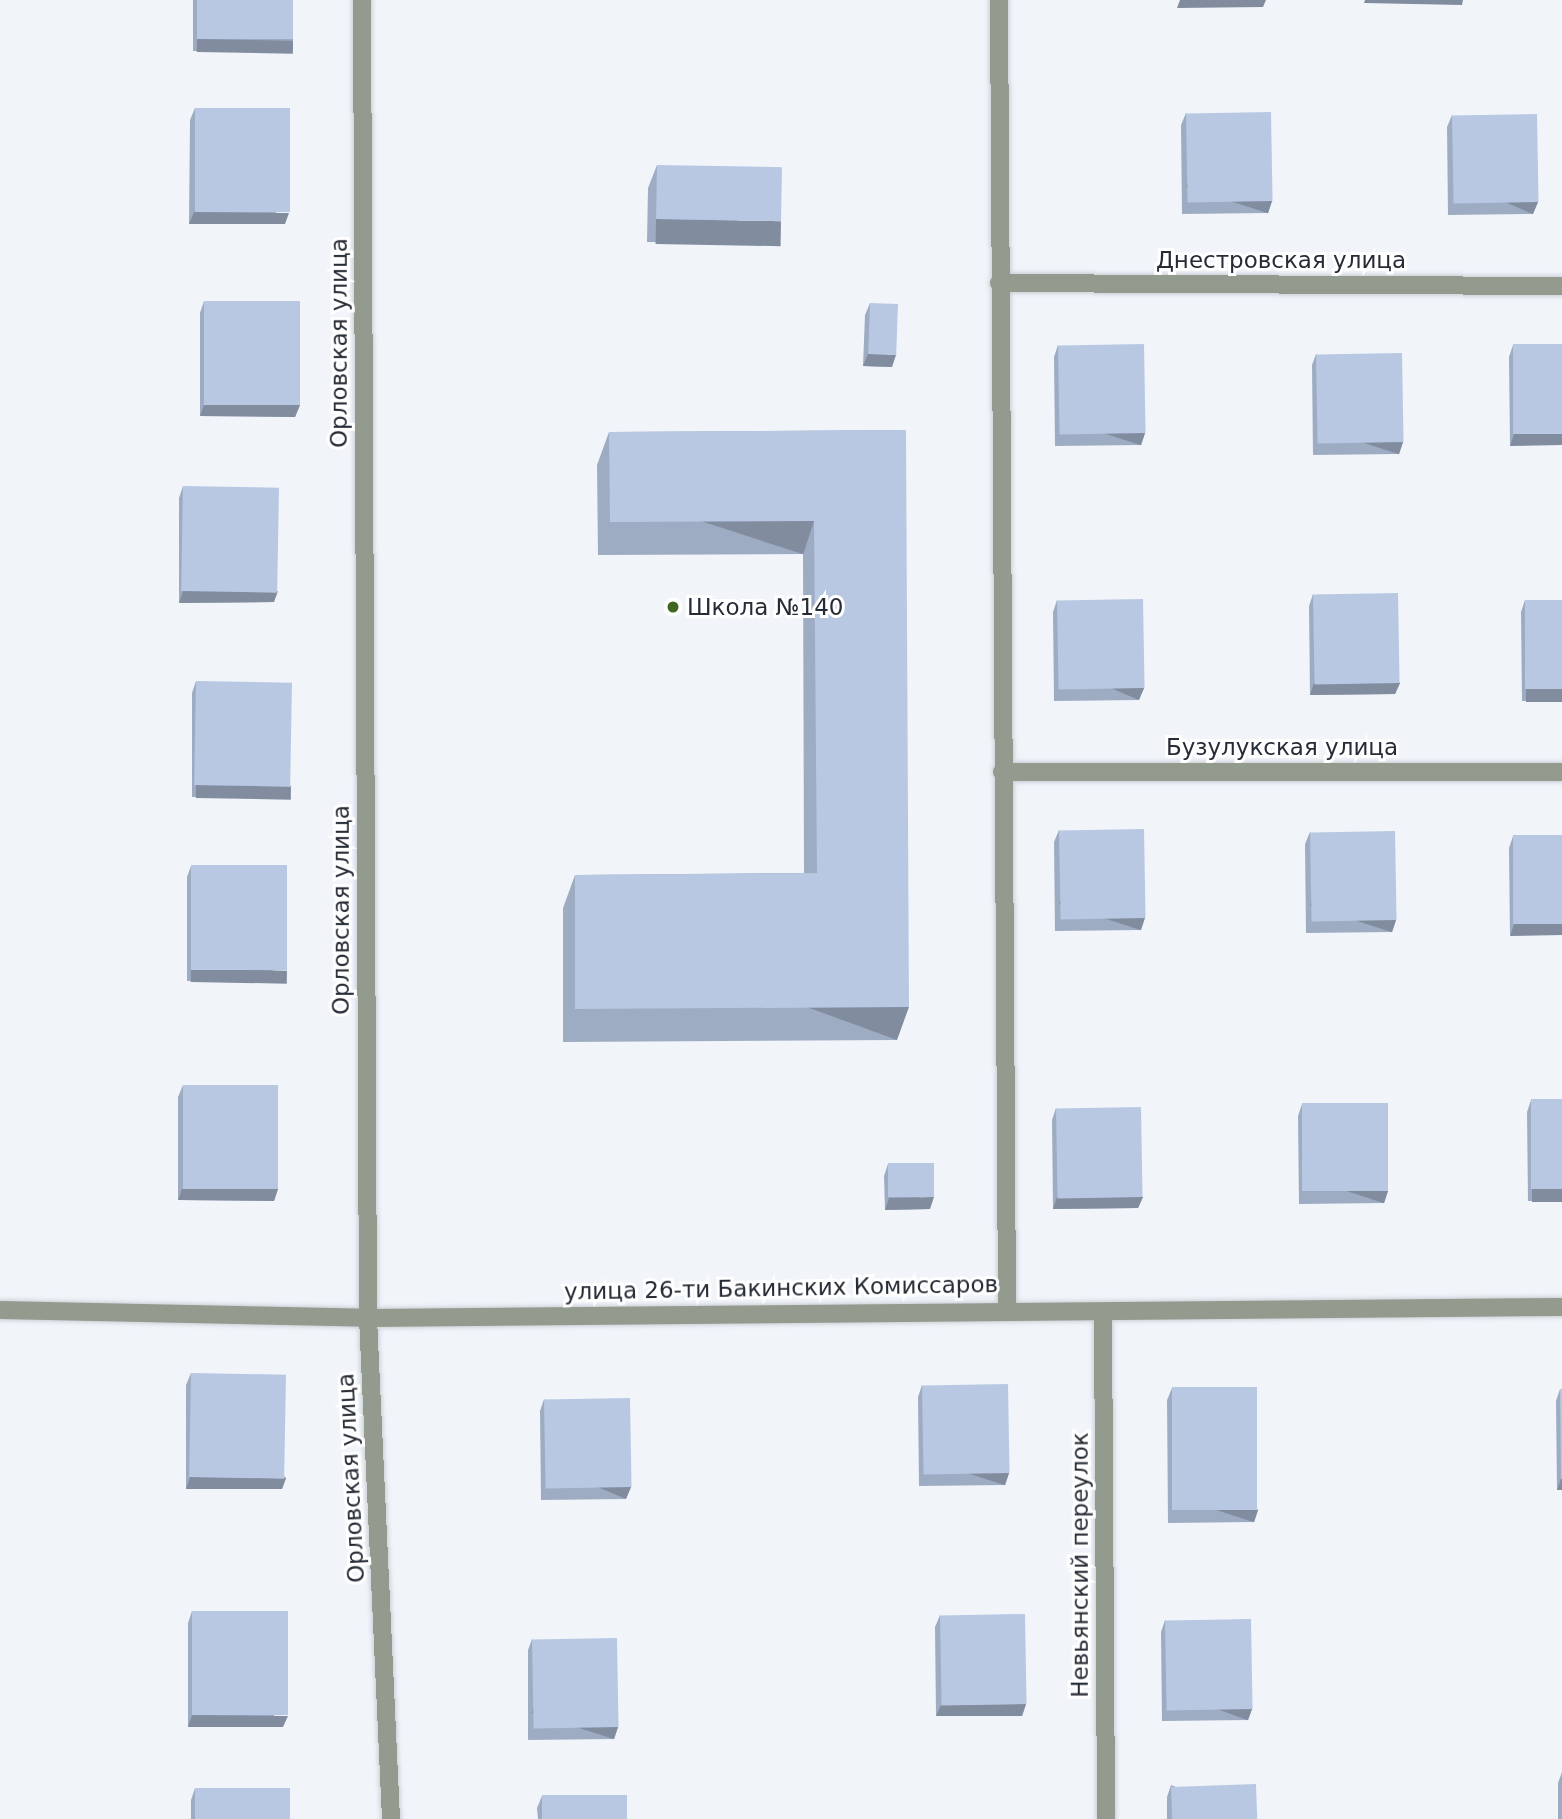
<!DOCTYPE html>
<html>
<head>
<meta charset="utf-8">
<style>
  body { margin:0 }
  #map { position:relative; width:1562px; height:1819px; overflow:hidden; background:#f1f5fa; font-family:"DejaVu Sans",sans-serif }
  div>[style] { position:absolute }
  .roads { filter:drop-shadow(0 0 2px #ccd1d7) drop-shadow(0 0 2px #ccd1d7) }
  .street>* { height:18px; margin:-9px; padding:0 9px; transform-origin:9px; border-radius:9px; background:#939a8e }
  .wall>* { inset:0; background:#9eacc3; transform-origin:0 0 }
  .shaded-wall>* { inset:0; background:#818c9f; transform-origin:0 0 }
  .building>* { inset:0; background:#b8c8e3; transform-origin:0 0 }
  .dots>* { width:19px; height:19px; translate:-50% -50%; box-sizing:border-box; border:4px solid #fff; border-radius:50% }
  span { translate:-50% -50%; white-space:nowrap; text-align:center; line-height:1.15; -webkit-text-stroke:6px #fff; paint-order:stroke }
  .street-label { font-size:23px; color:#262c36 }
  .poi-label { font-size:23px; color:#262c36 }
  .left { translate:0 -50%; text-align:left }
</style>
</head>
<body>
<div id="map">
  <div class="roads">
    <div class="street">
      <i style="left:362px;top:0;width:1318px;rotate:89.74deg"></i>
      <i style="left:368px;top:1318px;width:502px;rotate:87.37deg"></i>
      <i style="left:999px;top:0;width:1310px;rotate:89.65deg"></i>
      <i style="left:999px;top:283px;width:563px;rotate:0.31deg"></i>
      <i style="left:1002px;top:772px;width:560px"></i>
      <i style="left:0;top:1310px;width:368px;rotate:1.2deg"></i>
      <i style="left:368px;top:1318px;width:1194px;rotate:-0.53deg"></i>
      <i style="left:1103px;top:1312px;width:507px;rotate:89.66deg"></i>
    </div>
  </div>
  <div class="wall">
    <i style="left:193px;top:0;width:100px;height:51px"></i>
    <i style="clip-path:polygon(195px 108px,285px 224px,189px 224px,190px 120px)"></i>
    <i style="clip-path:polygon(1186px 113px,1272px 201px,1268px 213px,1182px 214px,1181px 125px)"></i>
    <i style="clip-path:polygon(1452px 115px,1538px 202px,1533px 214px,1448px 215px,1447px 127px)"></i>
    <i style="clip-path:polygon(657px 165px,773px 244px,647px 242px,648px 188px)"></i>
    <i style="clip-path:polygon(204px 301px,300px 405px,295px 417px,200px 416px,200px 313px)"></i>
    <i style="clip-path:polygon(870px 303px,892px 367px,863px 366px,865px 315px)"></i>
    <i style="clip-path:polygon(1562px 344px,1510px 446px,1509px 357px,1513px 345px)"></i>
    <i style="clip-path:polygon(1058px 345px,1145px 433px,1141px 445px,1055px 446px,1054px 357px)"></i>
    <i style="clip-path:polygon(1316px 354px,1403px 442px,1399px 454px,1313px 455px,1312px 365px)"></i>
    <i style="clip-path:polygon(906px 430px,897px 1040px,563px 1042px,563px 908px,575px 875px,804px 873px,803px 554px,598px 555px,597px 465px,609px 432px)"></i>
    <i style="clip-path:polygon(183px 486px,274px 602px,179px 603px,179px 498px)"></i>
    <i style="clip-path:polygon(1313px 594px,1400px 683px,1395px 694px,1310px 695px,1309px 606px)"></i>
    <i style="clip-path:polygon(1057px 600px,1144px 688px,1139px 700px,1054px 701px,1053px 612px)"></i>
    <i style="clip-path:polygon(1525px 600px,1562px 600px,1562px 701px,1522px 701px,1521px 612px)"></i>
    <i style="clip-path:polygon(196px 681px,291px 786px,287px 798px,192px 797px,192px 693px)"></i>
    <i style="clip-path:polygon(1059px 830px,1141px 930px,1055px 931px,1054px 842px)"></i>
    <i style="clip-path:polygon(1310px 832px,1396px 920px,1392px 932px,1306px 933px,1305px 844px)"></i>
    <i style="clip-path:polygon(1562px 835px,1510px 936px,1509px 848px,1513px 836px)"></i>
    <i style="clip-path:polygon(191px 866px,282px 982px,187px 981px,187px 877px)"></i>
    <i style="clip-path:polygon(183px 1085px,278px 1189px,274px 1201px,178px 1200px,178px 1097px)"></i>
    <i style="clip-path:polygon(1531px 1100px,1562px 1201px,1528px 1201px,1527px 1112px)"></i>
    <i style="clip-path:polygon(1302px 1104px,1388px 1191px,1384px 1203px,1299px 1204px,1298px 1116px)"></i>
    <i style="clip-path:polygon(1056px 1108px,1143px 1197px,1138px 1208px,1053px 1209px,1052px 1120px)"></i>
    <i style="clip-path:polygon(888px 1164px,930px 1209px,885px 1210px,884px 1176px)"></i>
    <i style="clip-path:polygon(191px 1373px,286px 1478px,282px 1489px,186px 1489px,186px 1385px)"></i>
    <i style="clip-path:polygon(922px 1385px,1009px 1473px,1005px 1485px,919px 1486px,918px 1397px)"></i>
    <i style="clip-path:polygon(1172px 1388px,1258px 1510px,1254px 1522px,1168px 1523px,1167px 1400px)"></i>
    <i style="clip-path:polygon(1560px 1389px,1562px 1389px,1562px 1490px,1557px 1490px,1556px 1401px)"></i>
    <i style="clip-path:polygon(544px 1399px,631px 1487px,626px 1499px,541px 1500px,540px 1411px)"></i>
    <i style="clip-path:polygon(192px 1611px,283px 1727px,188px 1727px,188px 1623px)"></i>
    <i style="clip-path:polygon(940px 1615px,1026px 1704px,1022px 1716px,936px 1716px,935px 1627px)"></i>
    <i style="clip-path:polygon(1165px 1620px,1252px 1709px,1248px 1720px,1162px 1721px,1161px 1632px)"></i>
    <i style="clip-path:polygon(532px 1639px,618px 1727px,614px 1739px,528px 1740px,528px 1650px)"></i>
    <i style="clip-path:polygon(1562px 1772px,1562px 1819px,1558px 1819px,1558px 1783px)"></i>
    <i style="clip-path:polygon(1171px 1785px,1257px 1819px,1167px 1819px,1167px 1797px)"></i>
    <i style="clip-path:polygon(195px 1788px,290px 1819px,191px 1819px,191px 1800px)"></i>
    <i style="clip-path:polygon(542px 1796px,627px 1819px,538px 1819px,537px 1808px)"></i>
  </div>
  <div class="shaded-wall">
    <i style="clip-path:polygon(1180px 0,1266px 0,1263px 7px,1177px 8px)"></i>
    <i style="clip-path:polygon(1365px 0,1463px 0,1462px 5px,1364px 3px)"></i>
    <i style="left:197px;top:39px;width:96px;height:13px;rotate:1deg"></i>
    <i style="left:1272px;top:201px;width:13px;height:86px;rotate:108deg"></i>
    <i style="left:1538px;top:202px;width:13px;height:86px;rotate:113deg"></i>
    <i style="clip-path:polygon(194px 212px,289px 213px,285px 224px,189px 224px)"></i>
    <i style="left:656px;top:219px;width:125px;height:25px;rotate:1deg"></i>
    <i style="clip-path:polygon(868px 354px,896px 355px,892px 367px,863px 366px)"></i>
    <i style="clip-path:polygon(204px 405px,300px 405px,295px 417px,200px 416px)"></i>
    <i style="left:1145px;top:433px;width:13px;height:86px;rotate:108deg"></i>
    <i style="clip-path:polygon(1514px 434px,1562px 434px,1562px 445px,1510px 446px)"></i>
    <i style="left:1403px;top:442px;width:13px;height:86px;rotate:108deg"></i>
    <i style="left:814px;top:521px;width:35px;height:204px;rotate:108deg"></i>
    <i style="clip-path:polygon(183px 591px,278px 591px,274px 602px,179px 603px)"></i>
    <i style="clip-path:polygon(1314px 683px,1400px 683px,1395px 694px,1310px 695px)"></i>
    <i style="left:1144px;top:688px;width:13px;height:86px;rotate:113deg"></i>
    <i style="left:1526px;top:689px;width:36px;height:13px"></i>
    <i style="left:196px;top:785px;width:95px;height:13px;rotate:1deg"></i>
    <i style="left:1145px;top:918px;width:13px;height:86px;rotate:108deg"></i>
    <i style="left:1396px;top:920px;width:13px;height:86px;rotate:108deg"></i>
    <i style="clip-path:polygon(1514px 924px,1562px 924px,1562px 935px,1510px 936px)"></i>
    <i style="left:191px;top:969px;width:96px;height:13px;rotate:1deg"></i>
    <i style="left:909px;top:1007px;width:35px;height:334px;rotate:110deg"></i>
    <i style="clip-path:polygon(182px 1189px,278px 1189px,274px 1201px,178px 1200px)"></i>
    <i style="left:1532px;top:1189px;width:30px;height:13px"></i>
    <i style="left:1388px;top:1191px;width:13px;height:85px;rotate:108deg"></i>
    <i style="clip-path:polygon(934px 1197px,930px 1209px,885px 1210px,889px 1198px)"></i>
    <i style="clip-path:polygon(1057px 1197px,1143px 1197px,1138px 1208px,1053px 1209px)"></i>
    <i style="left:1009px;top:1473px;width:13px;height:86px;rotate:108deg"></i>
    <i style="clip-path:polygon(190px 1477px,286px 1478px,282px 1489px,186px 1489px)"></i>
    <i style="clip-path:polygon(1561px 1479px,1562px 1479px,1562px 1490px,1557px 1490px)"></i>
    <i style="left:631px;top:1487px;width:13px;height:86px;rotate:113deg"></i>
    <i style="left:1258px;top:1510px;width:13px;height:86px;rotate:108deg"></i>
    <i style="clip-path:polygon(1026px 1704px,1022px 1716px,936px 1716px,941px 1705px)"></i>
    <i style="left:1252px;top:1709px;width:12px;height:85px;rotate:110deg"></i>
    <i style="clip-path:polygon(192px 1715px,288px 1716px,283px 1727px,188px 1727px)"></i>
    <i style="left:618px;top:1727px;width:13px;height:86px;rotate:108deg"></i>
  </div>
  <div class="building">
    <i style="left:197px;top:0;width:96px;height:39px"></i>
    <i style="left:195px;top:108px;width:95px;height:104px"></i>
    <i style="left:1271px;top:112px;width:89px;height:85px;rotate:89deg"></i>
    <i style="left:1537px;top:114px;width:88px;height:85px;rotate:89deg"></i>
    <i style="left:657px;top:165px;width:125px;height:54px;rotate:1deg"></i>
    <i style="left:204px;top:301px;width:96px;height:104px"></i>
    <i style="left:870px;top:303px;width:28px;height:51px;rotate:2deg"></i>
    <i style="left:1144px;top:344px;width:89px;height:86px;rotate:89deg"></i>
    <i style="left:1562px;top:344px;width:90px;height:49px;rotate:90deg"></i>
    <i style="left:1402px;top:353px;width:89px;height:86px;rotate:89deg"></i>
    <i style="clip-path:polygon(906px 430px,909px 1007px,575px 1009px,575px 875px,817px 873px,814px 521px,610px 522px,609px 432px)"></i>
    <i style="left:183px;top:486px;width:96px;height:105px;rotate:1deg"></i>
    <i style="left:1398px;top:593px;width:90px;height:85px;rotate:89deg"></i>
    <i style="left:1143px;top:599px;width:89px;height:86px;rotate:89deg"></i>
    <i style="left:1525px;top:600px;width:37px;height:89px"></i>
    <i style="left:196px;top:681px;width:96px;height:104px;rotate:1deg"></i>
    <i style="left:1144px;top:829px;width:89px;height:85px;rotate:89deg"></i>
    <i style="left:1395px;top:831px;width:89px;height:85px;rotate:89deg"></i>
    <i style="left:1562px;top:835px;width:89px;height:49px;rotate:90deg"></i>
    <i style="left:287px;top:865px;width:105px;height:96px;rotate:90deg"></i>
    <i style="left:183px;top:1085px;width:95px;height:104px"></i>
    <i style="left:1562px;top:1099px;width:90px;height:31px;rotate:90deg"></i>
    <i style="left:1388px;top:1103px;width:88px;height:86px;rotate:90deg"></i>
    <i style="left:1141px;top:1107px;width:90px;height:85px;rotate:89deg"></i>
    <i style="left:934px;top:1163px;width:34px;height:46px;rotate:90deg"></i>
    <i style="left:191px;top:1373px;width:95px;height:104px;rotate:1deg"></i>
    <i style="left:1008px;top:1384px;width:89px;height:86px;rotate:89deg"></i>
    <i style="left:1257px;top:1387px;width:123px;height:85px;rotate:90deg"></i>
    <i style="clip-path:polygon(1560px 1389px,1562px 1389px,1562px 1479px,1561px 1479px)"></i>
    <i style="left:630px;top:1398px;width:89px;height:86px;rotate:89deg"></i>
    <i style="left:192px;top:1611px;width:96px;height:104px"></i>
    <i style="left:1025px;top:1614px;width:90px;height:85px;rotate:89deg"></i>
    <i style="left:1251px;top:1619px;width:90px;height:86px;rotate:89deg"></i>
    <i style="left:617px;top:1638px;width:89px;height:85px;rotate:89deg"></i>
    <i style="left:1256px;top:1784px;width:35px;height:85px;rotate:88deg"></i>
    <i style="left:195px;top:1788px;width:95px;height:31px"></i>
    <i style="left:627px;top:1795px;width:24px;height:85px;rotate:90deg"></i>
  </div>
  <div class="dots">
    <i style="left:673px;top:607px;background:#416620"></i>
  </div>
  <div class="street-label">
    <span style="left:1281px;top:260px">Днестровская улица</span>
    <span style="left:339px;top:343px;rotate:-90deg">Орловская улица</span>
    <span style="left:1282px;top:747px">Бузулукская улица</span>
    <span style="left:341px;top:910px;rotate:-90deg">Орловская улица</span>
    <span style="left:781px;top:1288px;rotate:-1deg">улица 26-ти Бакинских Комиссаров</span>
    <span style="left:351px;top:1478px;rotate:-93deg">Орловская улица</span>
    <span style="left:1080px;top:1565px;rotate:-90deg">Невьянский переулок</span>
  </div>
  <div class="poi-label">
    <span class="left" style="left:687px;top:607px">Школа №140</span>
  </div>
</div>
</body>
</html>
